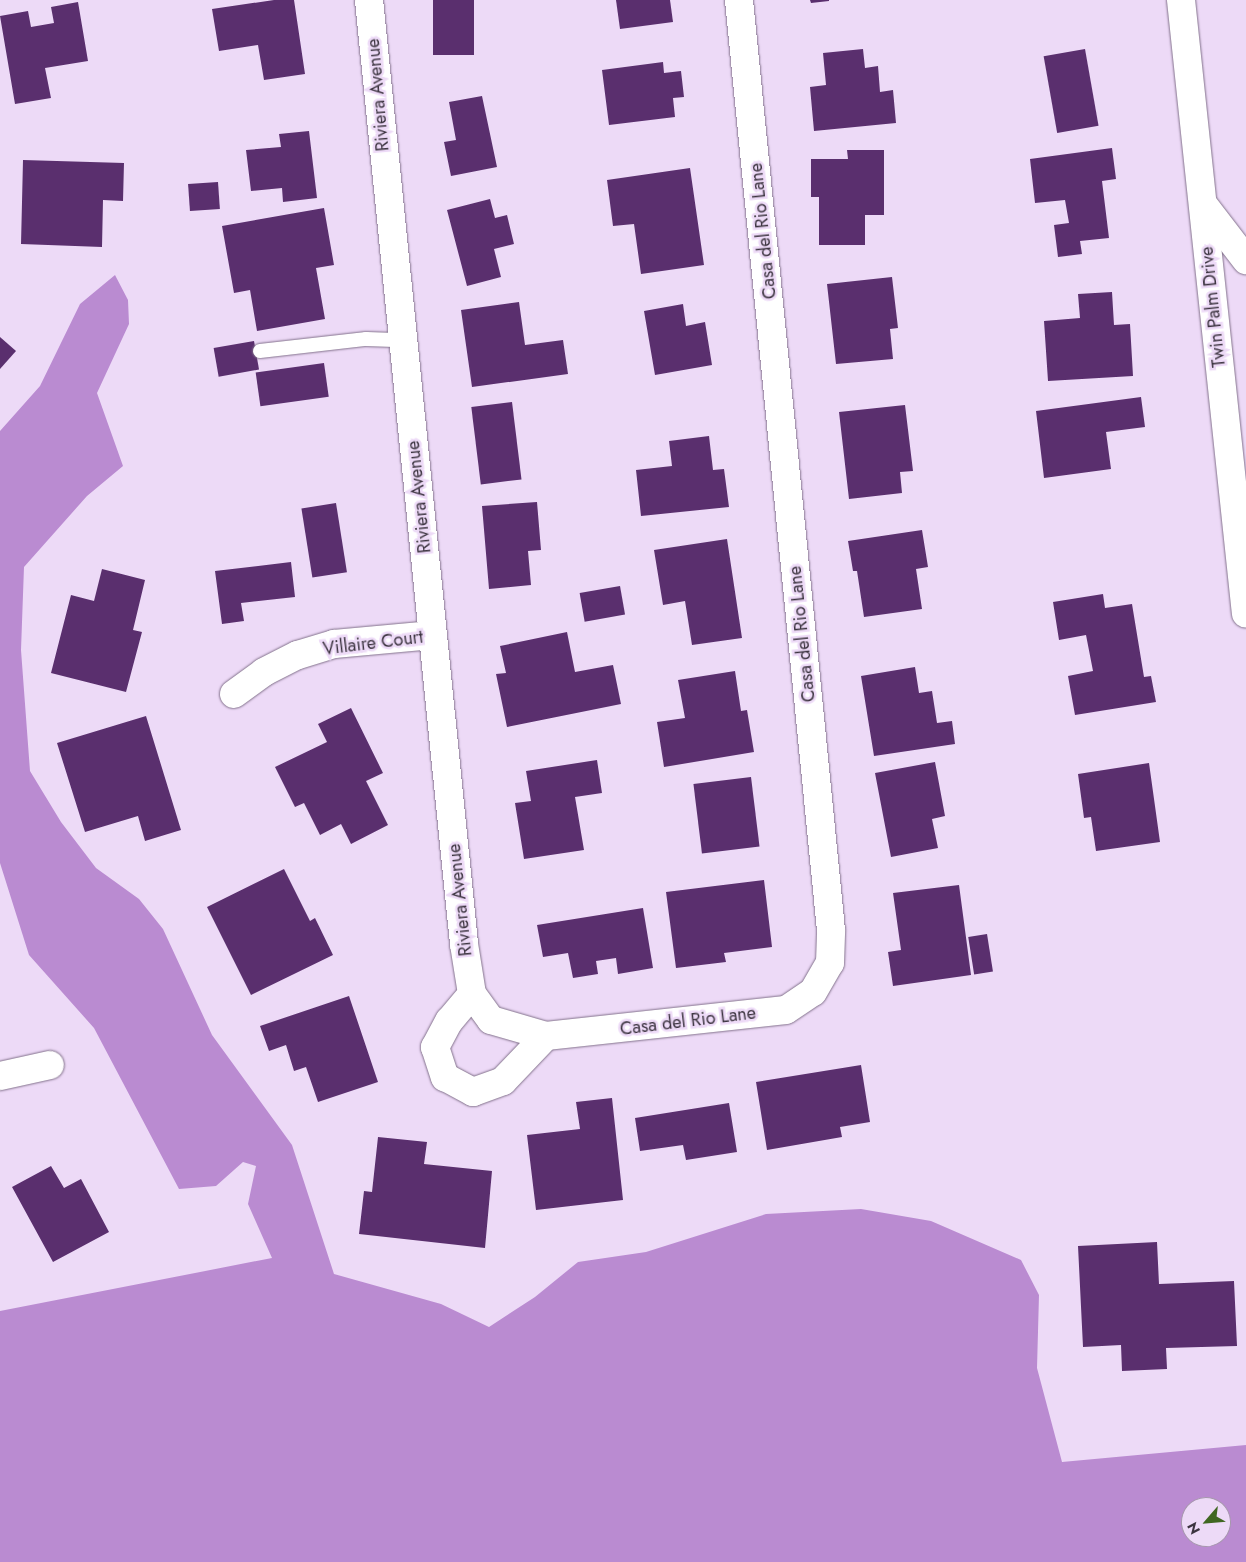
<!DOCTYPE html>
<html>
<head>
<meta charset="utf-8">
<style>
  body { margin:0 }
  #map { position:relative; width:1246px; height:1562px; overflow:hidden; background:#eddaf7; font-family:Jost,sans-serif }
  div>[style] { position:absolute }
  .water>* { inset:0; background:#ba8bd1 }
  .building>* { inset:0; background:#5a2f6e; transform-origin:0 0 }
  .roads { filter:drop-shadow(0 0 1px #83728c) drop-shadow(0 0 1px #83728c) }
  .service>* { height:14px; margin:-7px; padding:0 7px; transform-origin:7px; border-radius:7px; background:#fff }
  .minor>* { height:28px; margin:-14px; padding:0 14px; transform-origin:14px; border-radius:14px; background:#fff }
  span { translate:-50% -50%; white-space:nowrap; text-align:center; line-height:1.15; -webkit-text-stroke:5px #eddaf7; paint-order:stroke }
  .street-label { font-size:18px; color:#3b333f }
  .north { position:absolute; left:1181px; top:1497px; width:50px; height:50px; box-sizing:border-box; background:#eddaf7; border:1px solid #a697ad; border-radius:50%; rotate:243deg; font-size:14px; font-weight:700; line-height:20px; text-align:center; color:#3b333f }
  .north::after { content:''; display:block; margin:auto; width:18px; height:22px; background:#406722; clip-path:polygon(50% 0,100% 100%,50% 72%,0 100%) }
</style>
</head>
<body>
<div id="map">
  <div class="water">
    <i style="clip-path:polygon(evenodd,115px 275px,128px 300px,129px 324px,97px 393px,123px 466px,87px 496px,24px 567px,21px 650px,30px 771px,61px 822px,96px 868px,139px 899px,163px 929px,212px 1035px,292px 1145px,334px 1274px,441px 1304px,489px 1327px,535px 1297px,578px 1262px,646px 1252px,766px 1214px,861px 1209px,931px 1221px,1021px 1260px,1039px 1295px,1037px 1368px,1062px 1462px,1246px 1445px,1246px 1562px,0 1562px,0 1311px,272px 1258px,248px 1204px,256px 1166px,243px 1162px,216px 1186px,179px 1189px,94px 1028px,29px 955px,0 863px,0 431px,40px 386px,80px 304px,115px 275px,1191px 1507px,1221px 1507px,1221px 1537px,1191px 1537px,1191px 1507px)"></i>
  </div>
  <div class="building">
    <i style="clip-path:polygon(274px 0,294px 0,305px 74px,264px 80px,258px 45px,219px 51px,212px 9px)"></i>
    <i style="left:433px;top:0;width:41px;height:55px"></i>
    <i style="clip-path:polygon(616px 0,670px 0,673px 22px,620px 29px)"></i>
    <i style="clip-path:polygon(810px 0,829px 0,829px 1px,811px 3px)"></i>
    <i style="clip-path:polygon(78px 2px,88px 61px,45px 68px,51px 98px,15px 104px,0 16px,28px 11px,31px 27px,54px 23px,51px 7px)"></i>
    <i style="clip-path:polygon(863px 49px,865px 68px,878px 66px,880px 92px,893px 90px,896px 123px,814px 131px,810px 87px,826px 85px,823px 53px)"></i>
    <i style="left:1085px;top:49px;width:78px;height:42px;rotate:80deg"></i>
    <i style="clip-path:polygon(663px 62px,664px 73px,681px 71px,684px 97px,673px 98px,675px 117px,609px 125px,602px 70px)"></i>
    <i style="clip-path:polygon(482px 96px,497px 167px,451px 176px,444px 142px,456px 140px,449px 102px)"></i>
    <i style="clip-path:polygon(309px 131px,317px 198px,283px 202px,282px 188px,251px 191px,246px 150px,281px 147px,279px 134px)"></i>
    <i style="clip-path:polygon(1112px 148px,1116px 179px,1102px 181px,1109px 238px,1080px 241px,1082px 254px,1058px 257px,1054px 225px,1069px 223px,1065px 200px,1035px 203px,1030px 159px)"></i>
    <i style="clip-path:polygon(847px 150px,884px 150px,884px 215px,865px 215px,865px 245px,819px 245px,819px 197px,811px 197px,811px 159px,848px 159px)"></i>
    <i style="clip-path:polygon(23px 160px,124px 163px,123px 201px,103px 200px,102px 247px,21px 244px)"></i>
    <i style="clip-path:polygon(690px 168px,704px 265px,641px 274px,634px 224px,613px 226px,607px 180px)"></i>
    <i style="left:218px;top:182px;width:27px;height:30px;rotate:86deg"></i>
    <i style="clip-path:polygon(490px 199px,495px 218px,507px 215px,514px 244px,494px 249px,501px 277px,467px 286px,447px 210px)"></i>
    <i style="clip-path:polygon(324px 208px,334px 265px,316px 268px,325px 319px,257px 331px,250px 290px,234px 293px,222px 226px)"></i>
    <i style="clip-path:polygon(892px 277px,898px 328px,890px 329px,893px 359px,836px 364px,827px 284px)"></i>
    <i style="clip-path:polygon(1112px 292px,1114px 325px,1130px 324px,1133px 376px,1048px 381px,1044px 321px,1080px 318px,1078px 294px)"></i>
    <i style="clip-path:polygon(519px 302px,525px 345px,563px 340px,568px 374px,472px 387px,461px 310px)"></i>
    <i style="clip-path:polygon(683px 304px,686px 326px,705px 322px,712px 365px,655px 375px,644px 311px)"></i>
    <i style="clip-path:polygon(0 337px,16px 351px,0 369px)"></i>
    <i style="left:254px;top:341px;width:29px;height:41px;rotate:80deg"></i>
    <i style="left:324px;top:363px;width:34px;height:69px;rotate:82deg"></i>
    <i style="clip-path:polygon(1141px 397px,1145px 427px,1106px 432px,1111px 469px,1044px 478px,1036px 411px)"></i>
    <i style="left:512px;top:402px;width:78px;height:41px;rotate:83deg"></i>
    <i style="clip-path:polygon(905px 405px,913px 471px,900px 472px,902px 493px,849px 499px,839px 412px)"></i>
    <i style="clip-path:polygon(709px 436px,713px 470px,724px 469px,729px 507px,641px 516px,636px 470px,672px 466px,669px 441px)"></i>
    <i style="clip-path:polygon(537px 502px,541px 550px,528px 551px,531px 585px,489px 589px,482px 506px)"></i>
    <i style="left:336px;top:503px;width:70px;height:35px;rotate:81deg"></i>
    <i style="clip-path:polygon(922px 530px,928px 567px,916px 569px,922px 609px,864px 617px,857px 571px,853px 571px,848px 541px)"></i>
    <i style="clip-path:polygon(727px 539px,742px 638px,692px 645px,685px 601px,663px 605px,654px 550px)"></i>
    <i style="clip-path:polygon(291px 562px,295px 597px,241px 603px,244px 621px,222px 624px,215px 571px)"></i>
    <i style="clip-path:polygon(102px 569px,145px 580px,133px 630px,142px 632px,126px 692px,51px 673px,71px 595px,94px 601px)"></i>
    <i style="left:620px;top:586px;width:29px;height:41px;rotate:80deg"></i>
    <i style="clip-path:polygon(1103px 594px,1105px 608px,1132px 604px,1144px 677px,1151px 676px,1156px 702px,1075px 715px,1068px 676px,1093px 671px,1086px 635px,1059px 640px,1053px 602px)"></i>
    <i style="clip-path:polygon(567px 632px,575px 672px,613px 665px,621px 704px,507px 727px,496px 674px,506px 673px,500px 646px)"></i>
    <i style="clip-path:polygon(915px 667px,919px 693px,932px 691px,937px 723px,952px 721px,955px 744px,874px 756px,861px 676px)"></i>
    <i style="clip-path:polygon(735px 671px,741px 711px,747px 710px,754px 752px,664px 767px,657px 722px,685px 718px,678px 680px)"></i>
    <i style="clip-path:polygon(351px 708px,383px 773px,366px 781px,388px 825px,351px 844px,341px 824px,320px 835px,304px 803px,295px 807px,275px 767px,327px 742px,318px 724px)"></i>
    <i style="clip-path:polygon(146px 716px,181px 830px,145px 841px,138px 816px,85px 832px,57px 743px)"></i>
    <i style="clip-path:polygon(597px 760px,602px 793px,575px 797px,584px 850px,524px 859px,515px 803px,531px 801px,526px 771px)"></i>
    <i style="clip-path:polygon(935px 762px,945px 816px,932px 819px,938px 848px,891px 857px,875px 773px)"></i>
    <i style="clip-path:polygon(1149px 763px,1160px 842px,1096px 851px,1091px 817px,1084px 818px,1078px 774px)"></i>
    <i style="left:751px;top:777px;width:70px;height:58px;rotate:83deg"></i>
    <i style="clip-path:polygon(284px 869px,310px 921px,315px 918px,333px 955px,251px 995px,207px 907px)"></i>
    <i style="clip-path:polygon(764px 880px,772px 947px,724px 953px,726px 962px,676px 968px,666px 892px)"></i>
    <i style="clip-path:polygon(959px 885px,971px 975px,893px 986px,888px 952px,901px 950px,893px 893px)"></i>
    <i style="clip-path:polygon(643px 908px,653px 968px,618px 974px,616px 958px,596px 961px,598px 974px,573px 978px,568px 953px,543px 957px,537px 925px)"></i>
    <i style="left:987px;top:934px;width:38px;height:19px;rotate:81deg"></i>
    <i style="clip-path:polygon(349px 996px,378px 1082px,318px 1102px,306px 1067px,294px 1071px,286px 1045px,269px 1051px,260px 1026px)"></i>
    <i style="clip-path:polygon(861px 1065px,870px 1122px,840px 1127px,842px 1137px,767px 1150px,756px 1082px)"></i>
    <i style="clip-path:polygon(612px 1098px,623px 1200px,536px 1210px,527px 1135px,580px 1129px,576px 1102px)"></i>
    <i style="clip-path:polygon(729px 1103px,737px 1152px,686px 1160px,683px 1145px,640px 1151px,635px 1118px)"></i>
    <i style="clip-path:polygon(378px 1137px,427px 1142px,424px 1164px,492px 1171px,485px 1248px,359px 1234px,364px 1191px,372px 1192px)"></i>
    <i style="clip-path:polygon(51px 1166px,64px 1188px,81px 1179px,109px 1232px,53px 1262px,12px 1187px)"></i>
    <i style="clip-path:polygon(1157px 1242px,1159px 1284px,1234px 1281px,1237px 1346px,1166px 1348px,1167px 1369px,1122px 1371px,1121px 1345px,1083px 1347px,1078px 1246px)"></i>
  </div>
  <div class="roads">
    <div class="service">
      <i style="left:260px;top:351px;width:107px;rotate:-6.5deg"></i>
      <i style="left:366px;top:339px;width:36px;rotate:2deg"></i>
    </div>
    <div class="minor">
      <i style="left:369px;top:0;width:949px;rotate:84.25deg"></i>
      <i style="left:464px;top:944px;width:51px;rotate:80.9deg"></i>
      <i style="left:472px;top:994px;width:32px;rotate:54deg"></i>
      <i style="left:491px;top:1020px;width:57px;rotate:16.2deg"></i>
      <i style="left:546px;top:1036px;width:241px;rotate:-6.2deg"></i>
      <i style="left:786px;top:1010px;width:32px;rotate:-34deg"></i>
      <i style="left:813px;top:992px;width:34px;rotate:-60deg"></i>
      <i style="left:830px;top:963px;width:33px;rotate:-88deg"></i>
      <i style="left:831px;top:930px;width:935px;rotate:-95.65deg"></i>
      <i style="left:1181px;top:0;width:617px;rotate:83.96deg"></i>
      <i style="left:1203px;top:204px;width:71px;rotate:52.5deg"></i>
      <i style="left:234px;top:694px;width:37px;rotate:-36deg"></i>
      <i style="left:264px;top:672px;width:38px;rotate:-27deg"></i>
      <i style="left:298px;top:655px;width:38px;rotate:-17deg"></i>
      <i style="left:334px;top:644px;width:99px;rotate:-5.2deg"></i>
      <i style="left:472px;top:994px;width:35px;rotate:130deg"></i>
      <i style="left:449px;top:1021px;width:30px;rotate:118deg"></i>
      <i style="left:435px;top:1047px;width:32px;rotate:72deg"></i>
      <i style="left:445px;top:1077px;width:32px;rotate:28deg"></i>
      <i style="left:473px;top:1092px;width:32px;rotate:-20deg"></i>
      <i style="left:503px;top:1081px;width:62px;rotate:-46.3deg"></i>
      <i style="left:0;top:1076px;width:51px;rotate:-12.4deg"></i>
    </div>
  </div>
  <div class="street-label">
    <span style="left:378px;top:95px;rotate:-95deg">Riviera Avenue</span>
    <span style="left:763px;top:231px;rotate:-96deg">Casa del Rio Lane</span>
    <span style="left:1213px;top:307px;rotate:-96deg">Twin Palm Drive</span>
    <span style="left:419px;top:497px;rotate:-96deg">Riviera Avenue</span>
    <span style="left:802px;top:634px;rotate:-96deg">Casa del Rio Lane</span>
    <span style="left:373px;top:643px;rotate:-7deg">Villaire Court</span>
    <span style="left:460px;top:900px;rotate:-96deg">Riviera Avenue</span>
    <span style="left:688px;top:1021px;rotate:-7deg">Casa del Rio Lane</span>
  </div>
  <div class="north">N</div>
</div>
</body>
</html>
